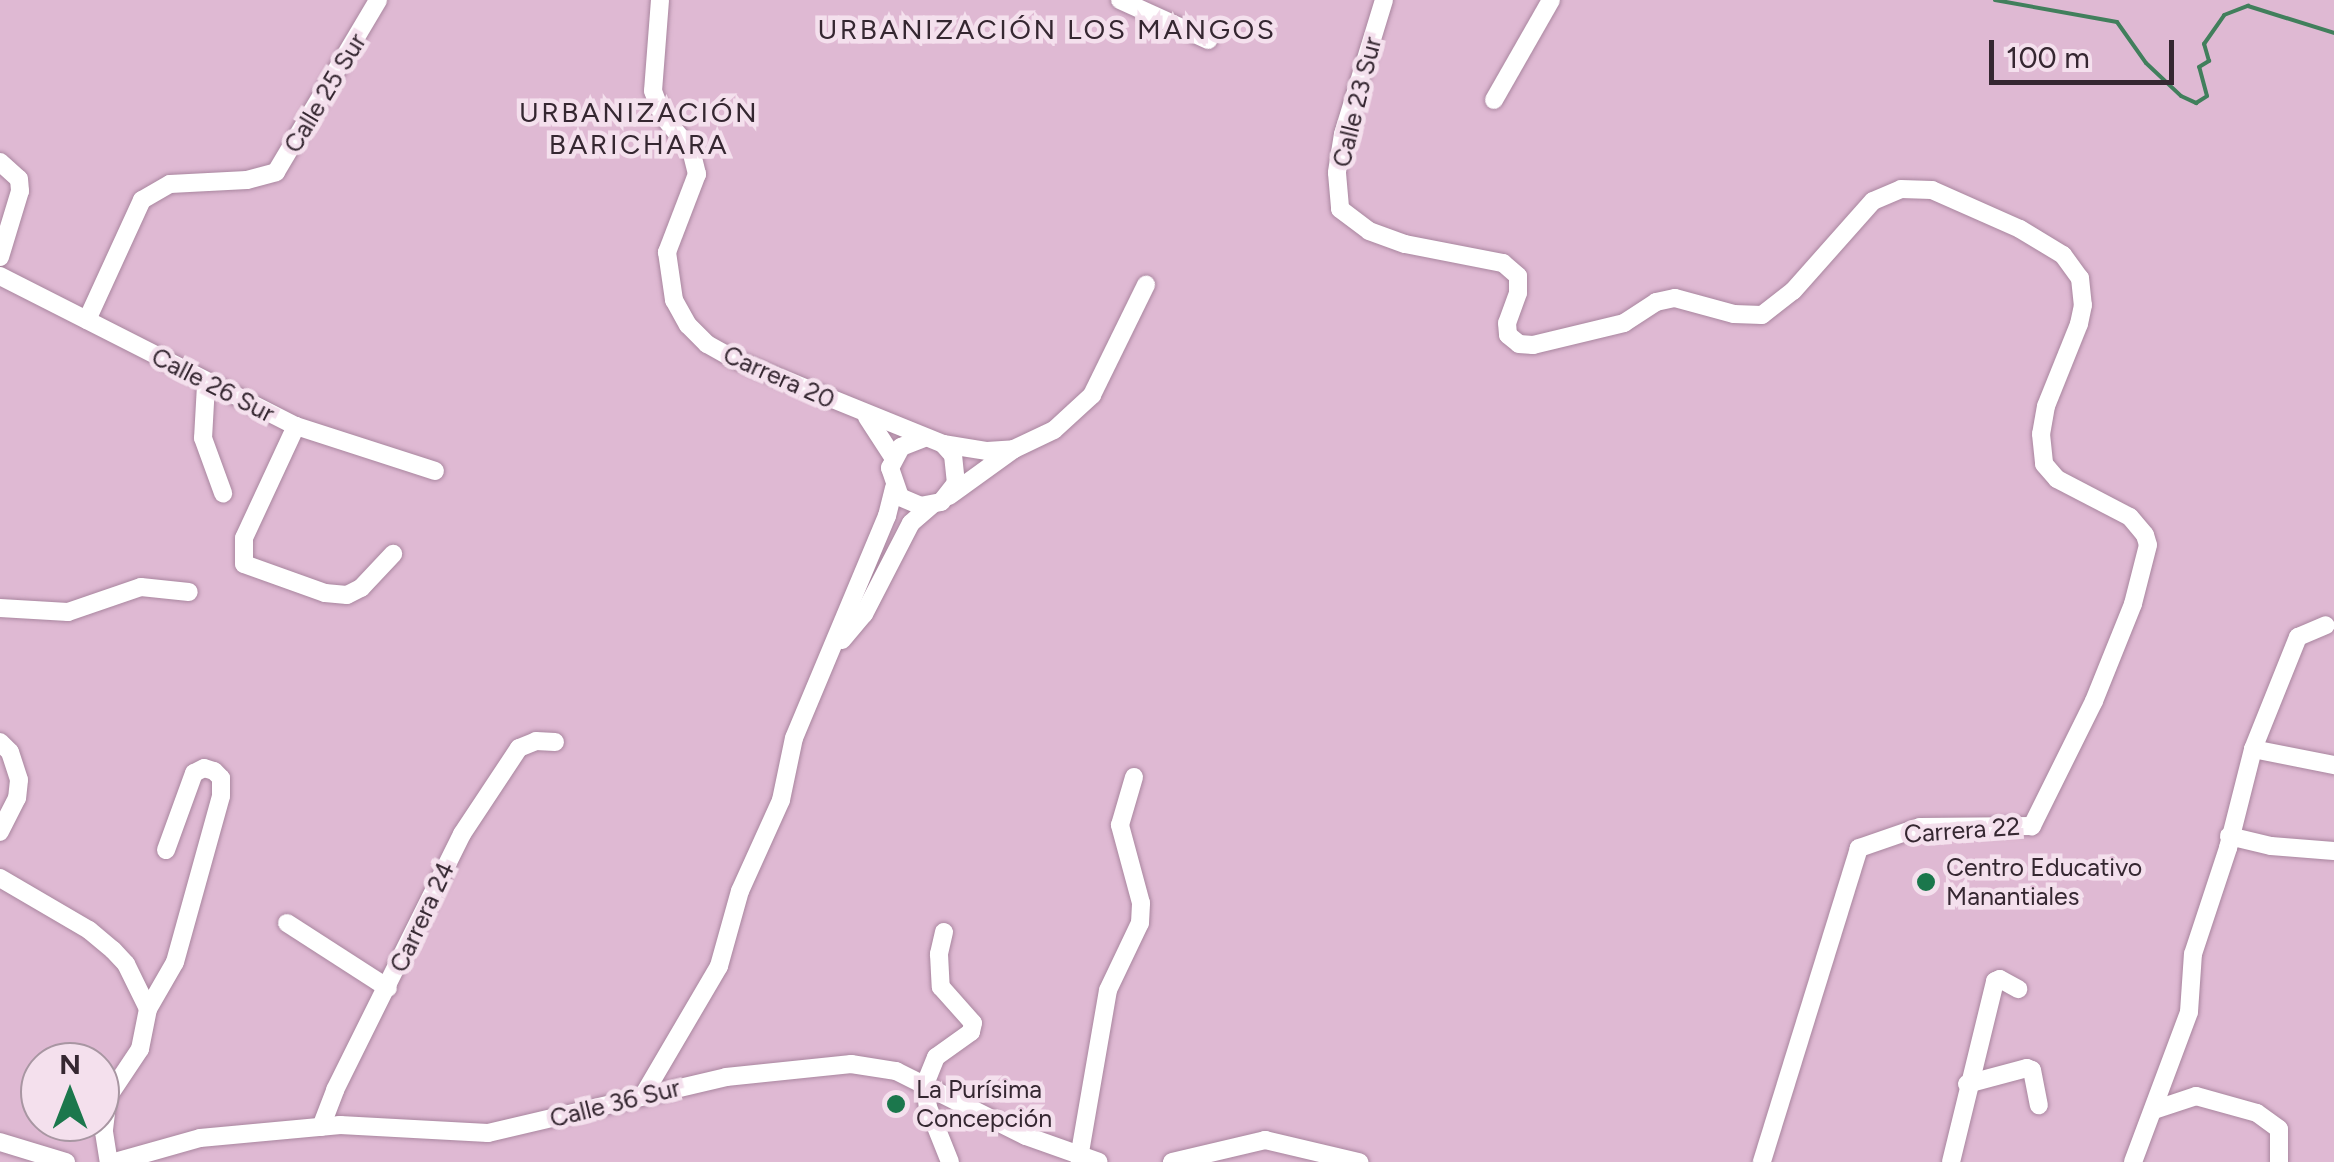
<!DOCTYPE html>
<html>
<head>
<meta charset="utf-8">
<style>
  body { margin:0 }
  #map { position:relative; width:2334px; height:1162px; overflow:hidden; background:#dfb9d3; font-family:Figtree,sans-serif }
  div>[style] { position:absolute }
  .stream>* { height:4px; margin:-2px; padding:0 2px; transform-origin:2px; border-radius:2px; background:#417f5c }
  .roads { filter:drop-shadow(0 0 2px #a9869f) drop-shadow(0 0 2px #a9869f) }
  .minor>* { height:18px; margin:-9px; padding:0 9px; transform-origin:9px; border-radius:9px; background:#fff }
  .dots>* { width:28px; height:28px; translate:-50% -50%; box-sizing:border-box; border:5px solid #f4e0ed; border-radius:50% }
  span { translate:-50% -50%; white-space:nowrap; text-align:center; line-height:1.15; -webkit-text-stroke:9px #f4e0ed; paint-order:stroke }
  .street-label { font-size:25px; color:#352731 }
  .poi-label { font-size:25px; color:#352731 }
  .left { translate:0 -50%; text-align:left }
  .neighbourhood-label { font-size:28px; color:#352731; letter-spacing:2.5px }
  .north { position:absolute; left:20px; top:1042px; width:100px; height:100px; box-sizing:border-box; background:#f4e0ed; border:2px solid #a896a2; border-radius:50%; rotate:0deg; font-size:28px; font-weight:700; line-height:40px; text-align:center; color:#352731 }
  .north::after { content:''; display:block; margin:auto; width:35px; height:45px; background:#1b774c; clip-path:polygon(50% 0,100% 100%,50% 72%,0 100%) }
  .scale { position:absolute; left:1989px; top:40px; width:185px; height:45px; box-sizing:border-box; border:5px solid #352731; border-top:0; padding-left:12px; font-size:30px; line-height:35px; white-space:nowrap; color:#352731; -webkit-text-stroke:8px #f4e0ed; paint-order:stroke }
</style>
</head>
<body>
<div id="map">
  <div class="stream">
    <i style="left:1995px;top:0;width:124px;rotate:10.2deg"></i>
    <i style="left:2117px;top:22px;width:50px;rotate:54.7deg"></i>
    <i style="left:2146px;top:63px;width:48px;rotate:43.3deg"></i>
    <i style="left:2181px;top:96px;width:17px;rotate:25deg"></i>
    <i style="left:2196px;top:103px;width:13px;rotate:-32deg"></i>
    <i style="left:2207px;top:96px;width:30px;rotate:-105deg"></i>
    <i style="left:2199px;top:67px;width:12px;rotate:-31deg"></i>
    <i style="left:2209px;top:61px;width:18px;rotate:-106deg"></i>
    <i style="left:2204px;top:44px;width:35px;rotate:-55deg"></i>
    <i style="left:2224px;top:15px;width:26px;rotate:-21deg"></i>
    <i style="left:2248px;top:6px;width:90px;rotate:17.4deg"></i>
  </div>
  <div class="roads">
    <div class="minor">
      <i style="left:660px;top:0;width:91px;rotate:94.4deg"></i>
      <i style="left:653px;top:91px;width:26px;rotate:69deg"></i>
      <i style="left:662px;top:115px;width:45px;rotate:50.4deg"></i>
      <i style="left:691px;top:150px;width:25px;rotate:76deg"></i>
      <i style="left:697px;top:174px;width:84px;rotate:111deg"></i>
      <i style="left:667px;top:252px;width:49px;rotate:81.7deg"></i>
      <i style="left:674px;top:300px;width:29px;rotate:61deg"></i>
      <i style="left:688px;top:325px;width:27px;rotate:45deg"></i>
      <i style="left:707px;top:344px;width:31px;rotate:29deg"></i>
      <i style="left:734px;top:359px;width:226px;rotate:22.1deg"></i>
      <i style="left:943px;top:444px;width:15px;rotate:48deg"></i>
      <i style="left:953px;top:455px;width:28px;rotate:84deg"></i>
      <i style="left:956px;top:483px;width:24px;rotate:128deg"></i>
      <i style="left:941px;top:502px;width:20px;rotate:169deg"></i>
      <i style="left:921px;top:506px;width:23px;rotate:-157deg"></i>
      <i style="left:900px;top:497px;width:31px;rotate:-109deg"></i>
      <i style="left:890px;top:468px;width:24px;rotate:-62deg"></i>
      <i style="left:901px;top:447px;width:26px;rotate:-21deg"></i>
      <i style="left:1120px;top:0;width:97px;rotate:24.4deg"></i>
      <i style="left:1384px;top:0;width:140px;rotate:107deg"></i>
      <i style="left:1343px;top:134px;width:39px;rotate:99deg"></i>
      <i style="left:1337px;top:173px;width:36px;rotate:85deg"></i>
      <i style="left:1340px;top:209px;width:36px;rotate:37deg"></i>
      <i style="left:1369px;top:231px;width:38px;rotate:20deg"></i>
      <i style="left:1405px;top:244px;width:100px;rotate:11deg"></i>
      <i style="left:1503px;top:263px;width:20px;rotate:41deg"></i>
      <i style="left:1518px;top:276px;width:17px;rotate:90deg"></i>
      <i style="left:1518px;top:293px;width:32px;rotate:110deg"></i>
      <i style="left:1507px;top:323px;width:12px;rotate:85deg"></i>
      <i style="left:1508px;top:335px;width:14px;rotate:39deg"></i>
      <i style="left:1519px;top:344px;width:14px;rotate:4deg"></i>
      <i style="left:1533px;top:345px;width:94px;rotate:-13.6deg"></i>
      <i style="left:1624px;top:323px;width:38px;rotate:-33deg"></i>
      <i style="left:1656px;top:302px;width:19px;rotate:-12deg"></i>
      <i style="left:1675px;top:298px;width:61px;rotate:15.2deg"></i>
      <i style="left:1734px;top:314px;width:28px;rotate:2deg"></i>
      <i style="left:1762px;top:315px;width:39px;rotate:-38deg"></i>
      <i style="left:1793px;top:291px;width:120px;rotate:-48.4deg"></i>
      <i style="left:1873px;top:201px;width:30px;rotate:-23deg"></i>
      <i style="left:1901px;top:189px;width:31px;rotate:2deg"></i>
      <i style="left:1932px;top:190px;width:96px;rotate:23.9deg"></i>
      <i style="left:2020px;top:229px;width:50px;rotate:31.2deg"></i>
      <i style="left:2063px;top:255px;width:29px;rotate:54deg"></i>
      <i style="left:2080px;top:278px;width:27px;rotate:84deg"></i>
      <i style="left:2083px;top:305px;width:19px;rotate:102deg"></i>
      <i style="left:2079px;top:324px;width:88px;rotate:111.9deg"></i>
      <i style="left:2046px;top:406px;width:28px;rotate:100deg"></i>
      <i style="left:2041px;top:434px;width:30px;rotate:84deg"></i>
      <i style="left:2044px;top:464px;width:20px;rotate:49deg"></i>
      <i style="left:2057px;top:479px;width:82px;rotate:27.5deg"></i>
      <i style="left:2130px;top:517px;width:23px;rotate:50deg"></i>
      <i style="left:2145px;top:535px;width:10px;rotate:73deg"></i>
      <i style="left:2148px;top:545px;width:61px;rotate:104.3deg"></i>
      <i style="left:2133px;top:604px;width:105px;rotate:111.9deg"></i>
      <i style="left:2094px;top:701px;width:140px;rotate:116.4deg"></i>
      <i style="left:2032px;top:826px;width:112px;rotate:179.5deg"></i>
      <i style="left:1920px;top:827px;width:65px;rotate:161deg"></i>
      <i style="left:1859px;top:848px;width:329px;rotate:107.2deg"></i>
      <i style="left:1494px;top:100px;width:115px;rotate:-60.3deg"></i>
      <i style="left:0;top:162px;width:25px;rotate:42deg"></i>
      <i style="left:19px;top:179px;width:12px;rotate:85deg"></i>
      <i style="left:20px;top:191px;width:69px;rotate:106.9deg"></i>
      <i style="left:0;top:276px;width:332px;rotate:26.9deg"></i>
      <i style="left:296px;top:426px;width:146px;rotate:17.9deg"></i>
      <i style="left:87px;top:320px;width:132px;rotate:-65.4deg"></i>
      <i style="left:142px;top:200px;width:32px;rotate:-30deg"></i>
      <i style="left:170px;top:184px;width:77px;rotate:-3deg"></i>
      <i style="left:247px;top:180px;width:30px;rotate:-15deg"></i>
      <i style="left:276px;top:172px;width:200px;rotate:-59.3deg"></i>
      <i style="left:206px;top:385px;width:53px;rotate:93.2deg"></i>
      <i style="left:203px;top:438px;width:59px;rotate:70deg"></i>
      <i style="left:867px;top:417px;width:48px;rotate:57deg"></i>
      <i style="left:296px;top:426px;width:123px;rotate:114.9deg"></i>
      <i style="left:244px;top:538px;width:26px;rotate:90deg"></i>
      <i style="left:244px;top:564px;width:86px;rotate:19.7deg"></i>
      <i style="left:325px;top:593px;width:22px;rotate:5deg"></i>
      <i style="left:347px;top:595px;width:16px;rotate:-27deg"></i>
      <i style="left:361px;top:588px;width:47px;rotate:-46.7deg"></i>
      <i style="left:943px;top:444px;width:45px;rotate:9deg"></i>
      <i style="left:987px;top:451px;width:27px;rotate:-4deg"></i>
      <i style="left:949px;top:496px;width:80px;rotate:-35.9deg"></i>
      <i style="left:1014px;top:449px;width:44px;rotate:-25.4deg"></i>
      <i style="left:1054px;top:430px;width:52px;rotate:-42.6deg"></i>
      <i style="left:1092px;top:395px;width:123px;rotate:-63.9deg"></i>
      <i style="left:0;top:608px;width:68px;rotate:3.4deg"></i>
      <i style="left:68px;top:612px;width:77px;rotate:-18.9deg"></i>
      <i style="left:141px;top:587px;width:48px;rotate:5.9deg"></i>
      <i style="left:842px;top:640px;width:34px;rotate:-50deg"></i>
      <i style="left:864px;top:614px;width:102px;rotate:-62.7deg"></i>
      <i style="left:911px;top:523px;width:28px;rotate:-41deg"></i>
      <i style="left:0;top:742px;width:14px;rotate:45deg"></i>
      <i style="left:10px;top:752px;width:29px;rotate:72deg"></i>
      <i style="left:19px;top:780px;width:18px;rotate:96deg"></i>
      <i style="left:17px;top:798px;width:38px;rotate:117deg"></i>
      <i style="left:2253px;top:749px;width:83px;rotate:11.2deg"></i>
      <i style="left:2229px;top:836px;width:43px;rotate:13.4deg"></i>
      <i style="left:2271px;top:846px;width:63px;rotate:4.5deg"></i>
      <i style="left:0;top:878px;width:103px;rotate:30.3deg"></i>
      <i style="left:89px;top:930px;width:31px;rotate:40deg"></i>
      <i style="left:113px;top:950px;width:19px;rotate:47deg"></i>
      <i style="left:126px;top:964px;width:50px;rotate:63.9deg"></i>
      <i style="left:148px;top:1009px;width:41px;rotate:101.3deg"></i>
      <i style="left:140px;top:1049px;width:58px;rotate:123.7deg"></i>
      <i style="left:108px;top:1097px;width:35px;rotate:97deg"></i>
      <i style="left:104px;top:1132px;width:30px;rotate:81deg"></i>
      <i style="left:287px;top:923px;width:120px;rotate:32.8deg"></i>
      <i style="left:944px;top:932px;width:23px;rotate:103deg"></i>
      <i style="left:939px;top:954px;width:33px;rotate:87deg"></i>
      <i style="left:941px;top:987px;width:48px;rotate:48.4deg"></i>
      <i style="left:973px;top:1023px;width:9px;rotate:103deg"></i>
      <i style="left:971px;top:1032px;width:43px;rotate:144.5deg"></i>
      <i style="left:936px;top:1057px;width:29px;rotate:112deg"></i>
      <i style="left:925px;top:1084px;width:23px;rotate:83deg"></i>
      <i style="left:928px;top:1107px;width:59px;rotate:68.2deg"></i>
      <i style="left:148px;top:1009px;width:54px;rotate:-60.1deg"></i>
      <i style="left:175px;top:962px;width:172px;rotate:-74.5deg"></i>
      <i style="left:221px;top:796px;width:18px;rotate:-90deg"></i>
      <i style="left:221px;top:778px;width:10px;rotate:-135deg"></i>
      <i style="left:214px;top:771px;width:10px;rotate:-163deg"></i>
      <i style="left:204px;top:768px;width:11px;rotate:153deg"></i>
      <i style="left:194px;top:773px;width:82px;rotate:110deg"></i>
      <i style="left:1967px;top:1084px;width:62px;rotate:-14.9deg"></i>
      <i style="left:2027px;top:1068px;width:5px;rotate:22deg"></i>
      <i style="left:2032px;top:1070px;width:36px;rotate:79deg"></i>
      <i style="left:644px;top:1094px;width:148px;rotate:-59.6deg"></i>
      <i style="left:719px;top:966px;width:78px;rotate:-74.4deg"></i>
      <i style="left:740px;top:891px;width:100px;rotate:-65.7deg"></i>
      <i style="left:781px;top:800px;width:63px;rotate:-78.2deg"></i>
      <i style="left:794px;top:738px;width:241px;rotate:-67.3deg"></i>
      <i style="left:887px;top:516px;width:29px;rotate:-76deg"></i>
      <i style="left:2154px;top:1110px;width:44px;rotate:-18.4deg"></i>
      <i style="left:2196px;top:1096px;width:63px;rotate:15.6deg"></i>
      <i style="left:2257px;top:1113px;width:27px;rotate:36deg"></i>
      <i style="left:2279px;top:1129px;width:33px;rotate:90deg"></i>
      <i style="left:321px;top:1127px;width:40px;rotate:-69deg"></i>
      <i style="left:335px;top:1090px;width:286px;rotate:-63.6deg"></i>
      <i style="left:462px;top:834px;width:103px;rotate:-56.5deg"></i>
      <i style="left:519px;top:748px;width:18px;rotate:-22deg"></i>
      <i style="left:536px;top:741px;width:19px;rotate:3deg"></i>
      <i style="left:0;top:1142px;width:69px;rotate:16.9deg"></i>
      <i style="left:1079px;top:1158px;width:170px;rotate:-80.2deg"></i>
      <i style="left:1108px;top:990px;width:74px;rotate:-64.5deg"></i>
      <i style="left:1140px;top:923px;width:20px;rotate:-87deg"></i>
      <i style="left:1141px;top:903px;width:81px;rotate:-105.1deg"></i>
      <i style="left:1120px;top:825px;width:50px;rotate:-73.7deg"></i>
      <i style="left:115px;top:1162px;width:88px;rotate:-15.8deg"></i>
      <i style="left:200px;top:1138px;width:141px;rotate:-5.3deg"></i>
      <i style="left:340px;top:1125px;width:148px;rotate:3.1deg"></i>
      <i style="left:488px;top:1133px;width:244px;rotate:-13.2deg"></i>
      <i style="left:726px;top:1077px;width:126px;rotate:-5.9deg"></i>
      <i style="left:851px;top:1064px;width:46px;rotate:8.8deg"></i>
      <i style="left:896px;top:1071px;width:145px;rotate:26.6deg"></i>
      <i style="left:1026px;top:1136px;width:77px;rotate:19.6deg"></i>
      <i style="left:1172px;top:1162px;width:96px;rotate:-13.3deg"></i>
      <i style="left:1265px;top:1140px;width:97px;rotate:13.2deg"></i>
      <i style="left:1951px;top:1162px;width:186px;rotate:-76.3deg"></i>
      <i style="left:1995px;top:981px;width:5px;rotate:-22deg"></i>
      <i style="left:2000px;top:979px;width:21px;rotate:29deg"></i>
      <i style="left:2133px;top:1162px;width:160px;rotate:-69.5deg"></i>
      <i style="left:2189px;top:1012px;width:58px;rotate:-86.1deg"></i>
      <i style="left:2193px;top:954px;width:112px;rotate:-71.7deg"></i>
      <i style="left:2228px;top:848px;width:102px;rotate:-75.8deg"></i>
      <i style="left:2253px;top:749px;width:121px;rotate:-68.1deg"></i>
      <i style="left:2298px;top:637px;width:30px;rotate:-23deg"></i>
    </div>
  </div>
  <div class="dots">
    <i style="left:1926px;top:882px;background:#1b774c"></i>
    <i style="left:896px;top:1104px;background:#1b774c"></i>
  </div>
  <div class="street-label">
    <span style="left:325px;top:93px;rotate:-59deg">Calle 25 Sur</span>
    <span style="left:1357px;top:102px;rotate:-76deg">Calle 23 Sur</span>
    <span style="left:779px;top:377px;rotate:24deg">Carrera 20</span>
    <span style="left:213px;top:385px;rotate:27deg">Calle 26 Sur</span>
    <span style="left:1962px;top:830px;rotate:-4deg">Carrera 22</span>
    <span style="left:422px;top:917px;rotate:-65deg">Carrera 24</span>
    <span style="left:615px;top:1103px;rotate:-14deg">Calle 36 Sur</span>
  </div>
  <div class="poi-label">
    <span class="left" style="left:1946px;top:882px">Centro Educativo<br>Manantiales</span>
    <span class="left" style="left:916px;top:1104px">La Purísima<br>Concepción</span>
  </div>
  <div class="neighbourhood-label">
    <span style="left:1047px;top:29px">URBANIZACIÓN LOS MANGOS</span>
    <span style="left:639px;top:128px">URBANIZACIÓN<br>BARICHARA</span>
  </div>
  <div class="north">N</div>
  <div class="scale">100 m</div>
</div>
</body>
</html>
